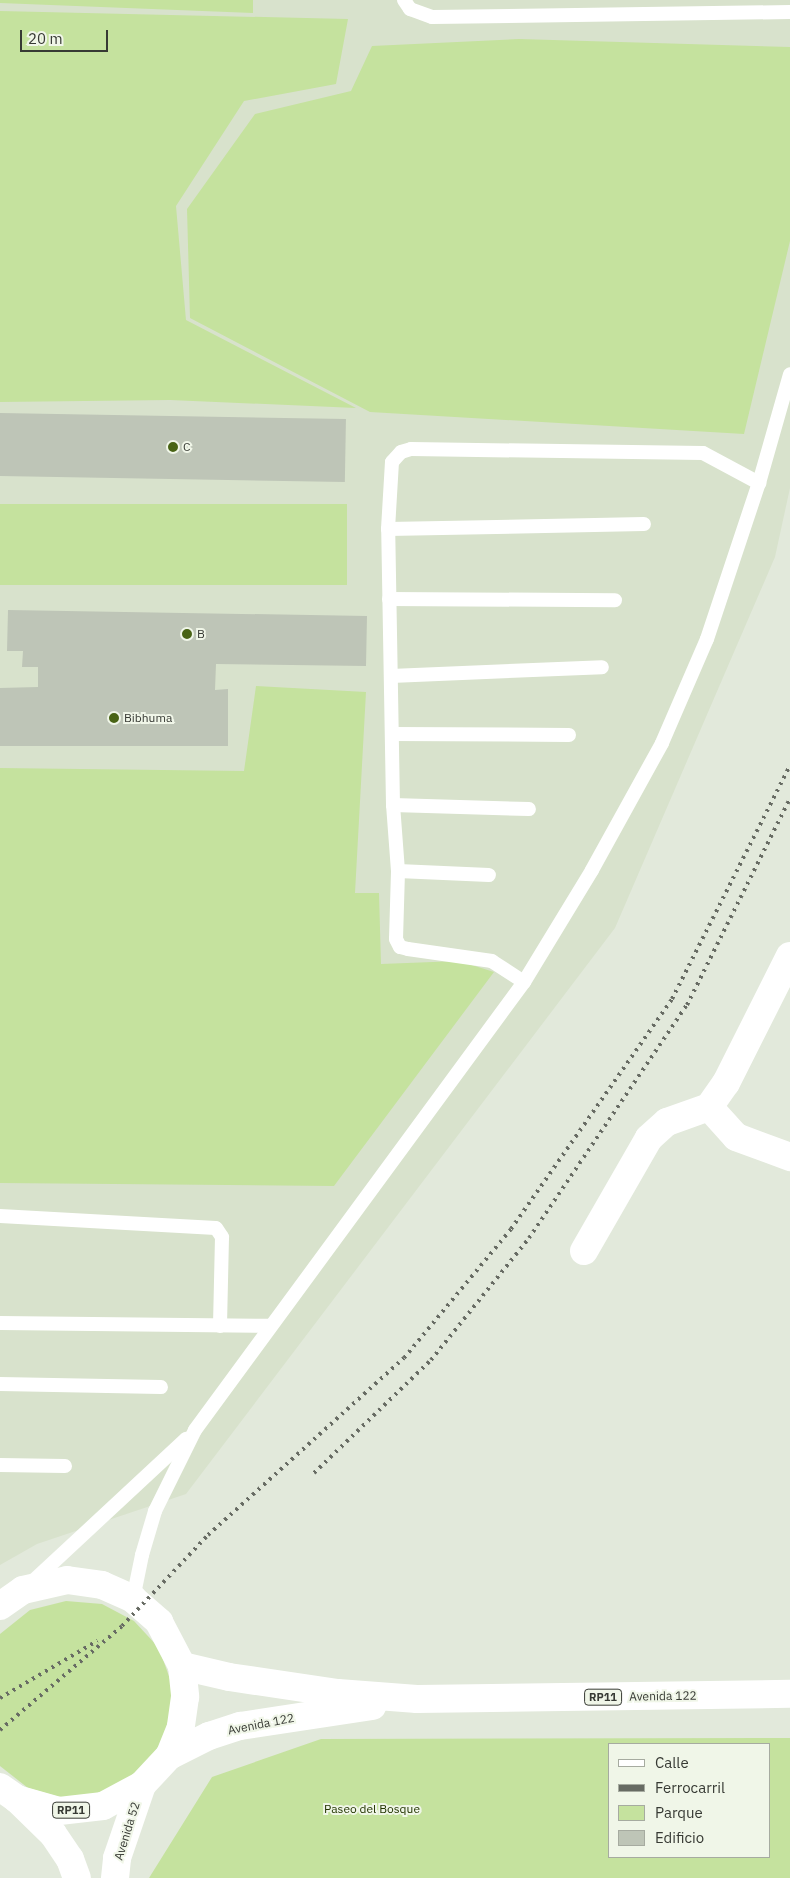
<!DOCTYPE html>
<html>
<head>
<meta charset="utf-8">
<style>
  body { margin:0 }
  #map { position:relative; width:790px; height:1878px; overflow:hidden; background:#e2e9db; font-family:"IBM Plex Sans",sans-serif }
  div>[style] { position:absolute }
  .built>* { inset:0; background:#d8e2cc }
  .green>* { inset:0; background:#c5e29e; transform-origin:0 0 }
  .building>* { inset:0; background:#bec5b7; transform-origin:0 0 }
  .lane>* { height:14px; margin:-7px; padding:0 7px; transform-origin:7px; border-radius:7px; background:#fff }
  .street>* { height:28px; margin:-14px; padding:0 14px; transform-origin:14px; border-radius:14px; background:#fff }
  .secondary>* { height:28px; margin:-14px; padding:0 14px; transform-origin:14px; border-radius:14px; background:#fff }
  .highway>* { height:28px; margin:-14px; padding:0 14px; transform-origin:14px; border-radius:14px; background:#fff }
  .rail>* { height:4px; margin-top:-2px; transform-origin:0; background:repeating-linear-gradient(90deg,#676b63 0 2.5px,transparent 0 7.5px) }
  .dots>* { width:14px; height:14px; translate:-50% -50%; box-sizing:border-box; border:2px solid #f0f6e8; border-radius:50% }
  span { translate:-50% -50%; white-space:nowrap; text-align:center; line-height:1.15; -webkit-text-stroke:4px #f0f6e8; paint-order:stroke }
  .shield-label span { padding:1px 4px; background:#f0f6e8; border:1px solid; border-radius:4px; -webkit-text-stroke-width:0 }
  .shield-label { font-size:11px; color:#373a34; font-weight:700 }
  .poi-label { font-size:12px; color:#373a34 }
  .left { translate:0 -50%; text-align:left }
  .street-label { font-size:12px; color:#373a34 }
  .park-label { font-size:12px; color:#223400 }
  .legend { position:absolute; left:608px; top:1743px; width:162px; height:115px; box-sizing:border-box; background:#f0f6e8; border:1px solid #a6aba0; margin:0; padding:6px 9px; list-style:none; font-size:15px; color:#373a34 }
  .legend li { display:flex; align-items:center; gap:10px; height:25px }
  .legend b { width:25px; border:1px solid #a6aba0 }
  .scale { position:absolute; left:20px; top:30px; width:88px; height:22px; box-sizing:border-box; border:2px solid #373a34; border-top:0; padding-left:6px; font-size:15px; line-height:18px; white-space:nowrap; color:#373a34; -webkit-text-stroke:4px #f0f6e8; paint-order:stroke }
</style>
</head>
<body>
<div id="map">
  <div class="built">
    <i style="clip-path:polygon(0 0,790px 0,790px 488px,775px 557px,615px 928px,186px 1494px,37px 1544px,0 1565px)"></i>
  </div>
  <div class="green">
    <i style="clip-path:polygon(0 0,253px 0,253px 13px,0 3px)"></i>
    <i style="clip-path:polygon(0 11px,348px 19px,336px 84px,244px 101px,176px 206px,186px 320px,356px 408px,170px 400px,0 402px)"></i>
    <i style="clip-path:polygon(519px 39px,790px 47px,790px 241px,744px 434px,370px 412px,190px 318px,187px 209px,255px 114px,351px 91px,372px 46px)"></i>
    <i style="left:0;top:504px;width:347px;height:81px"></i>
    <i style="clip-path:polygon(256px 686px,366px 692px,355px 893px,379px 893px,381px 964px,459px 961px,494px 972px,334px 1186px,0 1183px,0 768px,244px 771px)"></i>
    <i style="clip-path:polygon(66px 1601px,102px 1604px,134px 1621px,159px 1648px,171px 1682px,171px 1718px,157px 1752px,133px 1779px,99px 1795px,63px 1798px,28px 1788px,0 1766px,0 1634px,30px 1610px)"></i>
    <i style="clip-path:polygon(evenodd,790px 1738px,790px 1878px,149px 1878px,212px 1777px,321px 1739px,790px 1738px,609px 1744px,769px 1744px,769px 1857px,609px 1857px,609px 1744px)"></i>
  </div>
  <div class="building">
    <i style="left:0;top:413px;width:346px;height:63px;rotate:1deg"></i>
    <i style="clip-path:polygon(8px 610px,367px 616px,366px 666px,216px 664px,215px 690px,228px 689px,228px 746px,0 746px,0 688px,38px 687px,38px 667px,22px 667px,23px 651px,7px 651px)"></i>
  </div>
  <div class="lane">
    <i style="left:404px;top:0;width:11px;rotate:56deg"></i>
    <i style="left:410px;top:9px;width:23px;rotate:20deg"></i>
    <i style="left:432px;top:17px;width:358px;rotate:-0.8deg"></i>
    <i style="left:388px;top:529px;width:256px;rotate:-1.1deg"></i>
    <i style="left:389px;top:599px;width:226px;rotate:0.3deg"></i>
    <i style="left:391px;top:676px;width:211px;rotate:-2.4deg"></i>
    <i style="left:392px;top:734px;width:177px;rotate:0.3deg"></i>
    <i style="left:393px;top:805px;width:136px;rotate:1.7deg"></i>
    <i style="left:398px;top:871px;width:91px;rotate:2.5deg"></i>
    <i style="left:524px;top:982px;width:38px;rotate:-147deg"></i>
    <i style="left:492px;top:961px;width:85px;rotate:-171.9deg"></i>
    <i style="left:408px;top:949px;width:8px;rotate:-166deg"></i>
    <i style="left:400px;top:947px;width:9px;rotate:-117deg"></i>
    <i style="left:396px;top:939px;width:68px;rotate:-88.3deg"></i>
    <i style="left:398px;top:871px;width:66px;rotate:-94.3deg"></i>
    <i style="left:393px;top:805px;width:276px;rotate:-91deg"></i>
    <i style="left:388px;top:529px;width:67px;rotate:-86.6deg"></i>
    <i style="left:392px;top:462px;width:13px;rotate:-48deg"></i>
    <i style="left:401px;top:452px;width:10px;rotate:-17deg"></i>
    <i style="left:411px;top:449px;width:292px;rotate:0.8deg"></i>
    <i style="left:703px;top:453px;width:64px;rotate:28.2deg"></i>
    <i style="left:0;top:1216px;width:216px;rotate:3.2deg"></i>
    <i style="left:216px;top:1228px;width:11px;rotate:56deg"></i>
    <i style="left:222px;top:1237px;width:89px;rotate:91.3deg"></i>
    <i style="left:0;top:1323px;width:270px;rotate:0.6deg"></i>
    <i style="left:0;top:1384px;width:161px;rotate:1.1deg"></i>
    <i style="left:0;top:1465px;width:65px;rotate:0.9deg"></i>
    <i style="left:31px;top:1583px;width:212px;rotate:-42.9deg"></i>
    <i style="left:133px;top:1599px;width:45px;rotate:-78.4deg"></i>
    <i style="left:142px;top:1555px;width:46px;rotate:-73.5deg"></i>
    <i style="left:155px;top:1511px;width:90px;rotate:-63.7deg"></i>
    <i style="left:195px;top:1430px;width:556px;rotate:-53.71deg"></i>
    <i style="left:524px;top:982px;width:131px;rotate:-58.7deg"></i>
    <i style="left:592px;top:870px;width:145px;rotate:-61.1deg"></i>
    <i style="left:662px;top:743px;width:113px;rotate:-66.6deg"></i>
    <i style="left:707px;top:639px;width:164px;rotate:-71.6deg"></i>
    <i style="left:759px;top:483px;width:113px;rotate:-74.1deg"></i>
  </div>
  <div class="street">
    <i style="left:709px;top:1107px;width:40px;rotate:48deg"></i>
    <i style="left:736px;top:1137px;width:58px;rotate:20.3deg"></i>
    <i style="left:584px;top:1251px;width:130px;rotate:-60.1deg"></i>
    <i style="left:649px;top:1138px;width:24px;rotate:-42deg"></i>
    <i style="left:667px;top:1122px;width:45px;rotate:-19.7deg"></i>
    <i style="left:709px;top:1107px;width:29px;rotate:-55deg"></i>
    <i style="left:726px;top:1083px;width:142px;rotate:-63.3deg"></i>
  </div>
  <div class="secondary">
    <i style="left:17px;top:1799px;width:50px;rotate:44.2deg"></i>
    <i style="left:53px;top:1834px;width:30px;rotate:56deg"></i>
    <i style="left:70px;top:1859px;width:20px;rotate:70deg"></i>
    <i style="left:115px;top:1878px;width:20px;rotate:-84deg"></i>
    <i style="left:117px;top:1858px;width:77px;rotate:-71.1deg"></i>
  </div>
  <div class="highway">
    <i style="left:0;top:1606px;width:28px;rotate:-35deg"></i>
    <i style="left:23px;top:1590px;width:45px;rotate:-12.8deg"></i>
    <i style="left:67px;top:1580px;width:35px;rotate:8deg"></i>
    <i style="left:102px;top:1585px;width:34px;rotate:24deg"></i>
    <i style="left:133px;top:1599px;width:35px;rotate:41deg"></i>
    <i style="left:159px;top:1622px;width:50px;rotate:62.4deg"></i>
    <i style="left:182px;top:1666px;width:31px;rotate:84deg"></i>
    <i style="left:185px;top:1697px;width:30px;rotate:98deg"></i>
    <i style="left:181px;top:1727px;width:31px;rotate:112deg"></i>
    <i style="left:169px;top:1756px;width:40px;rotate:133deg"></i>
    <i style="left:142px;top:1785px;width:44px;rotate:151.7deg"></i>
    <i style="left:103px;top:1806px;width:44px;rotate:173.5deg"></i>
    <i style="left:59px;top:1811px;width:44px;rotate:-164.1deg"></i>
    <i style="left:17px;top:1799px;width:21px;rotate:-145deg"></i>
    <i style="left:182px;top:1666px;width:48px;rotate:13.2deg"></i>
    <i style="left:229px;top:1677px;width:110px;rotate:8.4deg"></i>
    <i style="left:338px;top:1693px;width:79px;rotate:4.3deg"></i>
    <i style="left:417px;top:1699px;width:373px;rotate:-0.8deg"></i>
    <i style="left:169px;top:1756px;width:45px;rotate:-26.6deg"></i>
    <i style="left:209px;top:1736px;width:33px;rotate:-18deg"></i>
    <i style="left:240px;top:1726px;width:134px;rotate:-8.6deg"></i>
  </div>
  <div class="rail">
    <i style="left:314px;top:1473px;width:163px;rotate:-44deg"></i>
    <i style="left:431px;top:1360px;width:156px;rotate:-51.2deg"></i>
    <i style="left:529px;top:1238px;width:282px;rotate:-55.9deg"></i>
    <i style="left:687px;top:1005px;width:231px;rotate:-63.5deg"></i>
    <i style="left:0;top:1698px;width:113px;rotate:-30.4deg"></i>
    <i style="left:0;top:1730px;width:160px;rotate:-40.4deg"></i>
    <i style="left:122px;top:1626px;width:125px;rotate:-46.6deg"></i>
    <i style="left:208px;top:1535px;width:264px;rotate:-42.1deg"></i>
    <i style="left:404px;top:1358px;width:168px;rotate:-50.3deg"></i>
    <i style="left:511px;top:1229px;width:281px;rotate:-55deg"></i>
    <i style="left:672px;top:999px;width:262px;rotate:-63.2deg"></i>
  </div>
  <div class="dots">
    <i style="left:173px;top:447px;background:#486314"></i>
    <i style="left:187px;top:634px;background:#486314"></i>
    <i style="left:114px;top:718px;background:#486314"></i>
  </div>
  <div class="shield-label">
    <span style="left:603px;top:1697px">RP11</span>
    <span style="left:71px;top:1810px">RP11</span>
  </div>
  <div class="poi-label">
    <span class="left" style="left:183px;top:447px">C</span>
    <span class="left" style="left:197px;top:634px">B</span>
    <span class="left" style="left:124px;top:718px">Bibhuma</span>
  </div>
  <div class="street-label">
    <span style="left:663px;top:1696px;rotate:-1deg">Avenida 122</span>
    <span style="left:261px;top:1724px;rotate:-11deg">Avenida 122</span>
    <span style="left:127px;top:1831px;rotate:-73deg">Avenida 52</span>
  </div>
  <div class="park-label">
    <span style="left:372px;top:1809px">Paseo del Bosque</span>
  </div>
  <ul class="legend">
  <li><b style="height:6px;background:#fff"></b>Calle</li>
  <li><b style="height:6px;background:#676b63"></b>Ferrocarril</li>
  <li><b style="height:14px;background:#c5e29e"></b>Parque</li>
  <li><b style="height:14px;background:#bec5b7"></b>Edificio</li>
  </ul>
  <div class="scale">20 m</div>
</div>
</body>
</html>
